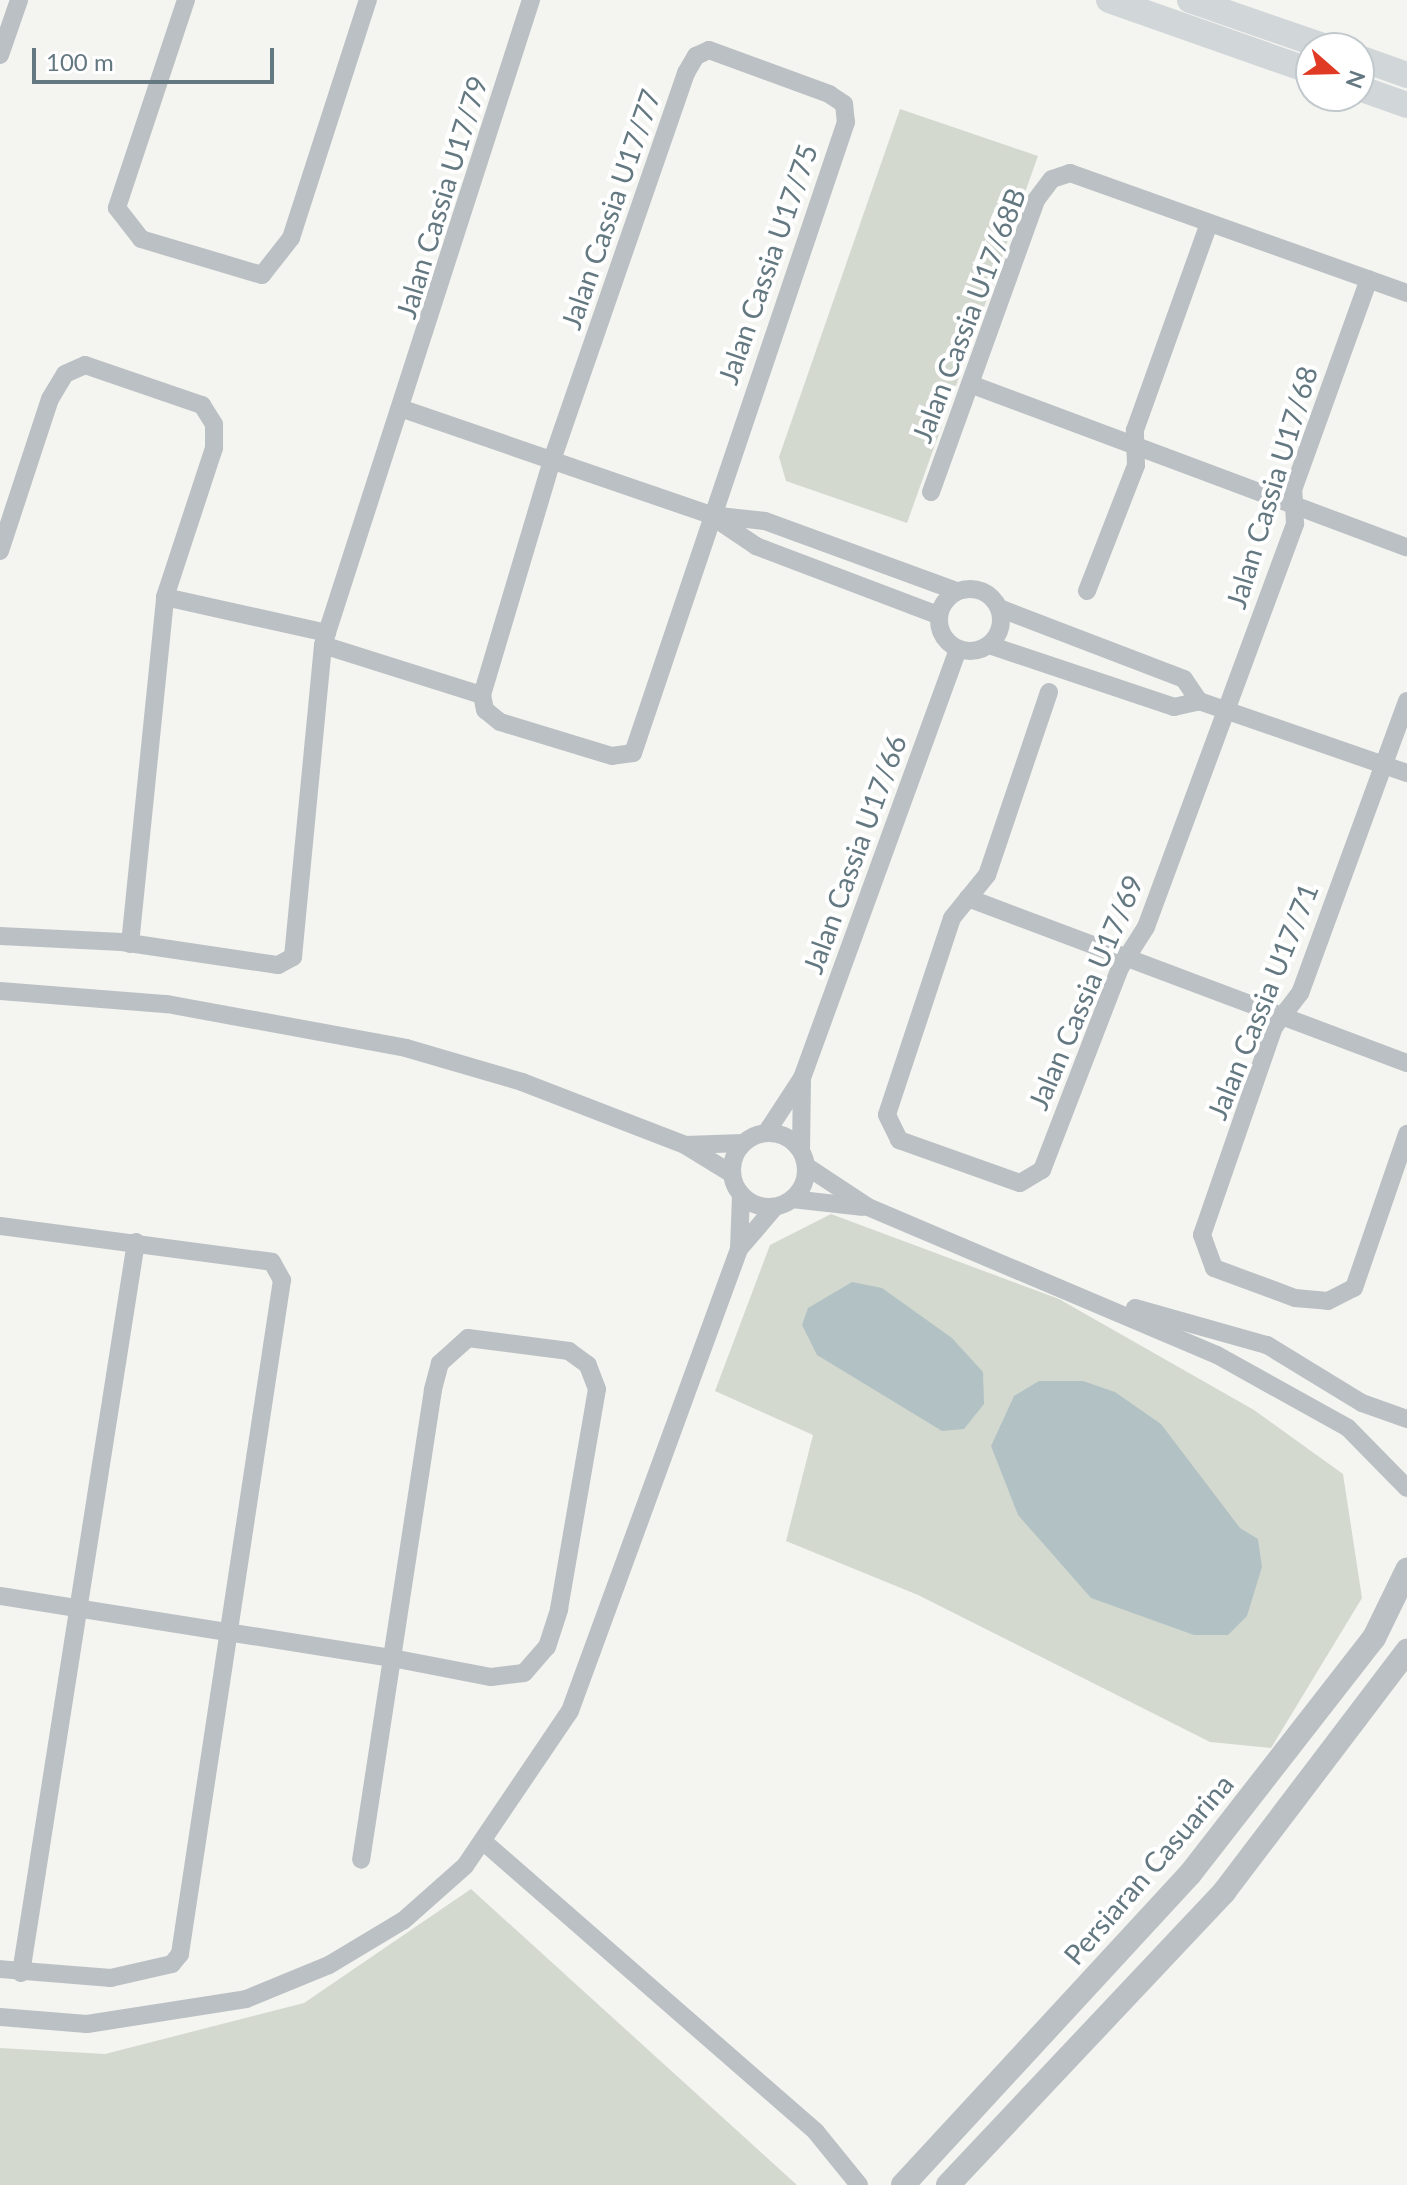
<!DOCTYPE html>
<html>
<head>
<meta charset="utf-8">
<style>
  body { margin:0 }
  #map { position:relative; width:1407px; height:2185px; overflow:hidden; background:#f4f4f0; font-family:Lato,sans-serif }
  div>[style] { position:absolute }
  .green>* { inset:0; background:#d4d9d0 }
  .water>* { inset:0; background:#b2c2c4 }
  .minor>* { height:18px; margin:-9px; padding:0 9px; transform-origin:9px; border-radius:9px; background:#bac0c3 }
  .minor>.ring { margin:-9px; padding:0; box-sizing:content-box; background:none; border:18px solid #bac0c3; border-radius:50% }
  .tertiary>* { height:24px; margin:-12px; padding:0 12px; transform-origin:12px; border-radius:12px; background:#bac0c3 }
  .secondary>* { height:26px; margin:-13px; padding:0 13px; transform-origin:13px; border-radius:13px; background:#d1d6d9 }
  span { translate:-50% -50%; white-space:nowrap; text-align:center; line-height:1.15; -webkit-text-stroke:8px #fff; paint-order:stroke }
  .street-label { font-size:28px; color:#647881 }
  .north { position:absolute; left:1295px; top:32px; width:80px; height:80px; box-sizing:border-box; background:#fff; border:2px solid #c1c9cd; border-radius:50%; rotate:110deg; font-size:22px; font-weight:700; line-height:32px; text-align:center; color:#647881 }
  .north::after { content:''; display:block; margin:auto; width:28px; height:36px; background:#e13a24; clip-path:polygon(50% 0,100% 100%,50% 72%,0 100%) }
  .scale { position:absolute; left:32px; top:48px; width:242px; height:36px; box-sizing:border-box; border:4px solid #647881; border-top:0; padding-left:10px; font-size:24px; line-height:28px; white-space:nowrap; color:#647881; -webkit-text-stroke:6px #fff; paint-order:stroke }
</style>
</head>
<body>
<div id="map">
  <div class="green">
    <i style="clip-path:polygon(900px 109px,1038px 156px,907px 523px,786px 481px,779px 457px)"></i>
    <i style="clip-path:polygon(831px 1214px,1059px 1299px,1254px 1410px,1343px 1474px,1362px 1598px,1271px 1748px,1210px 1742px,918px 1595px,786px 1541px,813px 1435px,715px 1391px,770px 1245px)"></i>
    <i style="clip-path:polygon(471px 1889px,797px 2185px,0 2185px,0 2048px,105px 2054px,304px 2003px)"></i>
  </div>
  <div class="water">
    <i style="clip-path:polygon(852px 1282px,882px 1288px,952px 1338px,983px 1372px,984px 1404px,964px 1429px,942px 1431px,817px 1355px,802px 1325px,808px 1308px)"></i>
    <i style="clip-path:polygon(1039px 1381px,1083px 1381px,1115px 1392px,1161px 1424px,1240px 1528px,1258px 1539px,1262px 1567px,1247px 1616px,1228px 1635px,1194px 1635px,1091px 1598px,1018px 1515px,991px 1446px,1014px 1396px)"></i>
  </div>
  <div class="minor">
    <i style="left:186px;top:0;width:219px;rotate:108.4deg"></i>
    <i style="left:117px;top:208px;width:39px;rotate:52deg"></i>
    <i style="left:141px;top:239px;width:126px;rotate:16.6deg"></i>
    <i style="left:262px;top:275px;width:47px;rotate:-51.9deg"></i>
    <i style="left:291px;top:238px;width:250px;rotate:-72.1deg"></i>
    <i style="left:709px;top:50px;width:128px;rotate:20.1deg"></i>
    <i style="left:829px;top:94px;width:18px;rotate:34deg"></i>
    <i style="left:844px;top:104px;width:18px;rotate:84deg"></i>
    <i style="left:846px;top:122px;width:666px;rotate:108.65deg"></i>
    <i style="left:633px;top:753px;width:21px;rotate:172deg"></i>
    <i style="left:612px;top:756px;width:117px;rotate:-163.1deg"></i>
    <i style="left:500px;top:722px;width:19px;rotate:-141deg"></i>
    <i style="left:485px;top:710px;width:15px;rotate:-101deg"></i>
    <i style="left:482px;top:695px;width:245px;rotate:-73.4deg"></i>
    <i style="left:552px;top:460px;width:410px;rotate:-70.9deg"></i>
    <i style="left:686px;top:73px;width:20px;rotate:-60deg"></i>
    <i style="left:696px;top:56px;width:14px;rotate:-25deg"></i>
    <i style="left:0;top:55px;width:58px;rotate:-70.9deg"></i>
    <i style="left:970px;top:384px;width:466px;rotate:20.5deg"></i>
    <i style="left:403px;top:409px;width:325px;rotate:19deg"></i>
    <i style="left:710px;top:515px;width:55px;rotate:6.2deg"></i>
    <i style="left:765px;top:521px;width:203px;rotate:20.1deg"></i>
    <i style="left:931px;top:492px;width:310px;rotate:-70.2deg"></i>
    <i style="left:1036px;top:200px;width:26px;rotate:-53deg"></i>
    <i style="left:1052px;top:179px;width:19px;rotate:-18deg"></i>
    <i style="left:1070px;top:173px;width:358px;rotate:19.6deg"></i>
    <i style="left:713px;top:517px;width:52px;rotate:34deg"></i>
    <i style="left:756px;top:546px;width:195px;rotate:20.8deg"></i>
    <i style="left:0;top:551px;width:160px;rotate:-71.8deg"></i>
    <i style="left:50px;top:399px;width:29px;rotate:-59deg"></i>
    <i style="left:65px;top:374px;width:22px;rotate:-24deg"></i>
    <i style="left:85px;top:365px;width:124px;rotate:18.9deg"></i>
    <i style="left:202px;top:405px;width:22px;rotate:58deg"></i>
    <i style="left:214px;top:424px;width:24px;rotate:90deg"></i>
    <i style="left:214px;top:448px;width:157px;rotate:108.2deg"></i>
    <i class="ring" style="left:939px;top:589px;width:44px;height:44px"></i>
    <i style="left:1087px;top:591px;width:135px;rotate:-68.7deg"></i>
    <i style="left:1136px;top:465px;width:35px;rotate:-92deg"></i>
    <i style="left:1135px;top:430px;width:220px;rotate:-70.3deg"></i>
    <i style="left:999px;top:608px;width:198px;rotate:21deg"></i>
    <i style="left:1184px;top:679px;width:27px;rotate:56deg"></i>
    <i style="left:323px;top:645px;width:167px;rotate:17.5deg"></i>
    <i style="left:989px;top:645px;width:195px;rotate:18.5deg"></i>
    <i style="left:1174px;top:707px;width:26px;rotate:-13deg"></i>
    <i style="left:1199px;top:701px;width:220px;rotate:19.1deg"></i>
    <i style="left:1049px;top:692px;width:193px;rotate:108.7deg"></i>
    <i style="left:987px;top:875px;width:55px;rotate:129.1deg"></i>
    <i style="left:952px;top:918px;width:207px;rotate:108.3deg"></i>
    <i style="left:887px;top:1115px;width:28px;rotate:64deg"></i>
    <i style="left:899px;top:1140px;width:128px;rotate:19.6deg"></i>
    <i style="left:1020px;top:1183px;width:26px;rotate:-31deg"></i>
    <i style="left:1042px;top:1170px;width:217px;rotate:-68.9deg"></i>
    <i style="left:1120px;top:968px;width:49px;rotate:-57.6deg"></i>
    <i style="left:1146px;top:927px;width:430px;rotate:-69.7deg"></i>
    <i style="left:1295px;top:524px;width:34px;rotate:-93deg"></i>
    <i style="left:1293px;top:490px;width:224px;rotate:-70.2deg"></i>
    <i style="left:1407px;top:701px;width:311px;rotate:110.1deg"></i>
    <i style="left:1300px;top:993px;width:43px;rotate:127.4deg"></i>
    <i style="left:1274px;top:1027px;width:220px;rotate:109.1deg"></i>
    <i style="left:1202px;top:1235px;width:35px;rotate:70deg"></i>
    <i style="left:1214px;top:1268px;width:86px;rotate:20.3deg"></i>
    <i style="left:1295px;top:1298px;width:33px;rotate:5deg"></i>
    <i style="left:1328px;top:1301px;width:29px;rotate:-27deg"></i>
    <i style="left:1354px;top:1288px;width:163px;rotate:-71deg"></i>
    <i style="left:968px;top:898px;width:469px;rotate:20.6deg"></i>
    <i style="left:0;top:936px;width:122px;rotate:2.8deg"></i>
    <i style="left:122px;top:942px;width:158px;rotate:8.4deg"></i>
    <i style="left:278px;top:965px;width:17px;rotate:-28deg"></i>
    <i style="left:293px;top:957px;width:313px;rotate:-84.5deg"></i>
    <i style="left:323px;top:645px;width:678px;rotate:-72.13deg"></i>
    <i style="left:130px;top:944px;width:349px;rotate:-84.2deg"></i>
    <i style="left:165px;top:597px;width:166px;rotate:12.5deg"></i>
    <i style="left:0;top:991px;width:168px;rotate:4.5deg"></i>
    <i style="left:167px;top:1004px;width:243px;rotate:10.4deg"></i>
    <i style="left:406px;top:1048px;width:121px;rotate:16.3deg"></i>
    <i style="left:522px;top:1082px;width:175px;rotate:21.1deg"></i>
    <i style="left:685px;top:1145px;width:55px;rotate:31.7deg"></i>
    <i style="left:766px;top:1133px;width:66px;rotate:-56.8deg"></i>
    <i style="left:802px;top:1078px;width:456px;rotate:-70deg"></i>
    <i class="ring" style="left:732px;top:1133px;width:56px;height:56px"></i>
    <i style="left:685px;top:1145px;width:58px;rotate:-2deg"></i>
    <i style="left:801px;top:1151px;width:73px;rotate:-89.2deg"></i>
    <i style="left:806px;top:1166px;width:74px;rotate:33.5deg"></i>
    <i style="left:868px;top:1207px;width:379px;rotate:23deg"></i>
    <i style="left:1217px;top:1355px;width:150px;rotate:29.1deg"></i>
    <i style="left:1348px;top:1428px;width:84px;rotate:45.5deg"></i>
    <i style="left:792px;top:1199px;width:70px;rotate:6.5deg"></i>
    <i style="left:0;top:1226px;width:274px;rotate:7.5deg"></i>
    <i style="left:272px;top:1262px;width:21px;rotate:61deg"></i>
    <i style="left:282px;top:1280px;width:682px;rotate:98.61deg"></i>
    <i style="left:180px;top:1954px;width:13px;rotate:129deg"></i>
    <i style="left:172px;top:1964px;width:63px;rotate:167.1deg"></i>
    <i style="left:111px;top:1978px;width:111px;rotate:-175.4deg"></i>
    <i style="left:739px;top:1249px;width:55px;rotate:-49.4deg"></i>
    <i style="left:1135px;top:1308px;width:137px;rotate:15.7deg"></i>
    <i style="left:1267px;top:1345px;width:111px;rotate:31.4deg"></i>
    <i style="left:1362px;top:1403px;width:48px;rotate:19.6deg"></i>
    <i style="left:0;top:1596px;width:397px;rotate:9deg"></i>
    <i style="left:392px;top:1658px;width:101px;rotate:10.9deg"></i>
    <i style="left:491px;top:1677px;width:33px;rotate:-7deg"></i>
    <i style="left:524px;top:1673px;width:35px;rotate:-49deg"></i>
    <i style="left:547px;top:1647px;width:40px;rotate:-72deg"></i>
    <i style="left:559px;top:1609px;width:223px;rotate:-80.2deg"></i>
    <i style="left:597px;top:1389px;width:26px;rotate:-111deg"></i>
    <i style="left:588px;top:1365px;width:24px;rotate:-144deg"></i>
    <i style="left:569px;top:1351px;width:102px;rotate:-172.7deg"></i>
    <i style="left:468px;top:1338px;width:38px;rotate:138deg"></i>
    <i style="left:440px;top:1363px;width:28px;rotate:105deg"></i>
    <i style="left:433px;top:1390px;width:271px;rotate:98.7deg"></i>
    <i style="left:392px;top:1658px;width:204px;rotate:98.7deg"></i>
    <i style="left:485px;top:1843px;width:439px;rotate:41.1deg"></i>
    <i style="left:816px;top:2132px;width:68px;rotate:50.9deg"></i>
    <i style="left:21px;top:1973px;width:740px;rotate:-81.06deg"></i>
    <i style="left:0;top:2017px;width:87px;rotate:4.6deg"></i>
    <i style="left:87px;top:2024px;width:161px;rotate:-8.9deg"></i>
    <i style="left:246px;top:1999px;width:90px;rotate:-22.3deg"></i>
    <i style="left:329px;top:1965px;width:87px;rotate:-31deg"></i>
    <i style="left:404px;top:1920px;width:81px;rotate:-41.5deg"></i>
    <i style="left:465px;top:1866px;width:187px;rotate:-55.9deg"></i>
    <i style="left:570px;top:1711px;width:492px;rotate:-69.9deg"></i>
    <i style="left:739px;top:1249px;width:54px;rotate:-87.9deg"></i>
  </div>
  <div class="tertiary">
    <i style="left:903px;top:2185px;width:423px;rotate:-47.3deg"></i>
    <i style="left:1190px;top:1874px;width:299px;rotate:-52.1deg"></i>
    <i style="left:1374px;top:1638px;width:76px;rotate:-64.1deg"></i>
    <i style="left:948px;top:2185px;width:403px;rotate:-46.7deg"></i>
    <i style="left:1224px;top:1892px;width:303px;rotate:-52.8deg"></i>
  </div>
  <div class="secondary">
    <i style="left:1109px;top:0;width:214px;rotate:19.4deg"></i>
    <i style="left:1190px;top:0;width:147px;rotate:19.1deg"></i>
    <i style="left:1359px;top:58px;width:51px;rotate:19.5deg"></i>
    <i style="left:1359px;top:88px;width:51px;rotate:19.5deg"></i>
  </div>
  <div class="street-label">
    <span style="left:441px;top:197px;rotate:-73deg">Jalan Cassia U17/79</span>
    <span style="left:610px;top:209px;rotate:-71deg">Jalan Cassia U17/77</span>
    <span style="left:767px;top:264px;rotate:-71deg">Jalan Cassia U17/75</span>
    <span style="left:968px;top:315px;rotate:-69deg">Jalan Cassia U17/68B</span>
    <span style="left:1271px;top:487px;rotate:-73deg">Jalan Cassia U17/68</span>
    <span style="left:854px;top:854px;rotate:-70deg">Jalan Cassia U17/66</span>
    <span style="left:1085px;top:992px;rotate:-67deg">Jalan Cassia U17/69</span>
    <span style="left:1262px;top:1001px;rotate:-68deg">Jalan Cassia U17/71</span>
    <span style="left:1148px;top:1869px;rotate:-49deg">Persiaran Casuarina</span>
  </div>
  <div class="north">N</div>
  <div class="scale">100 m</div>
</div>
</body>
</html>
